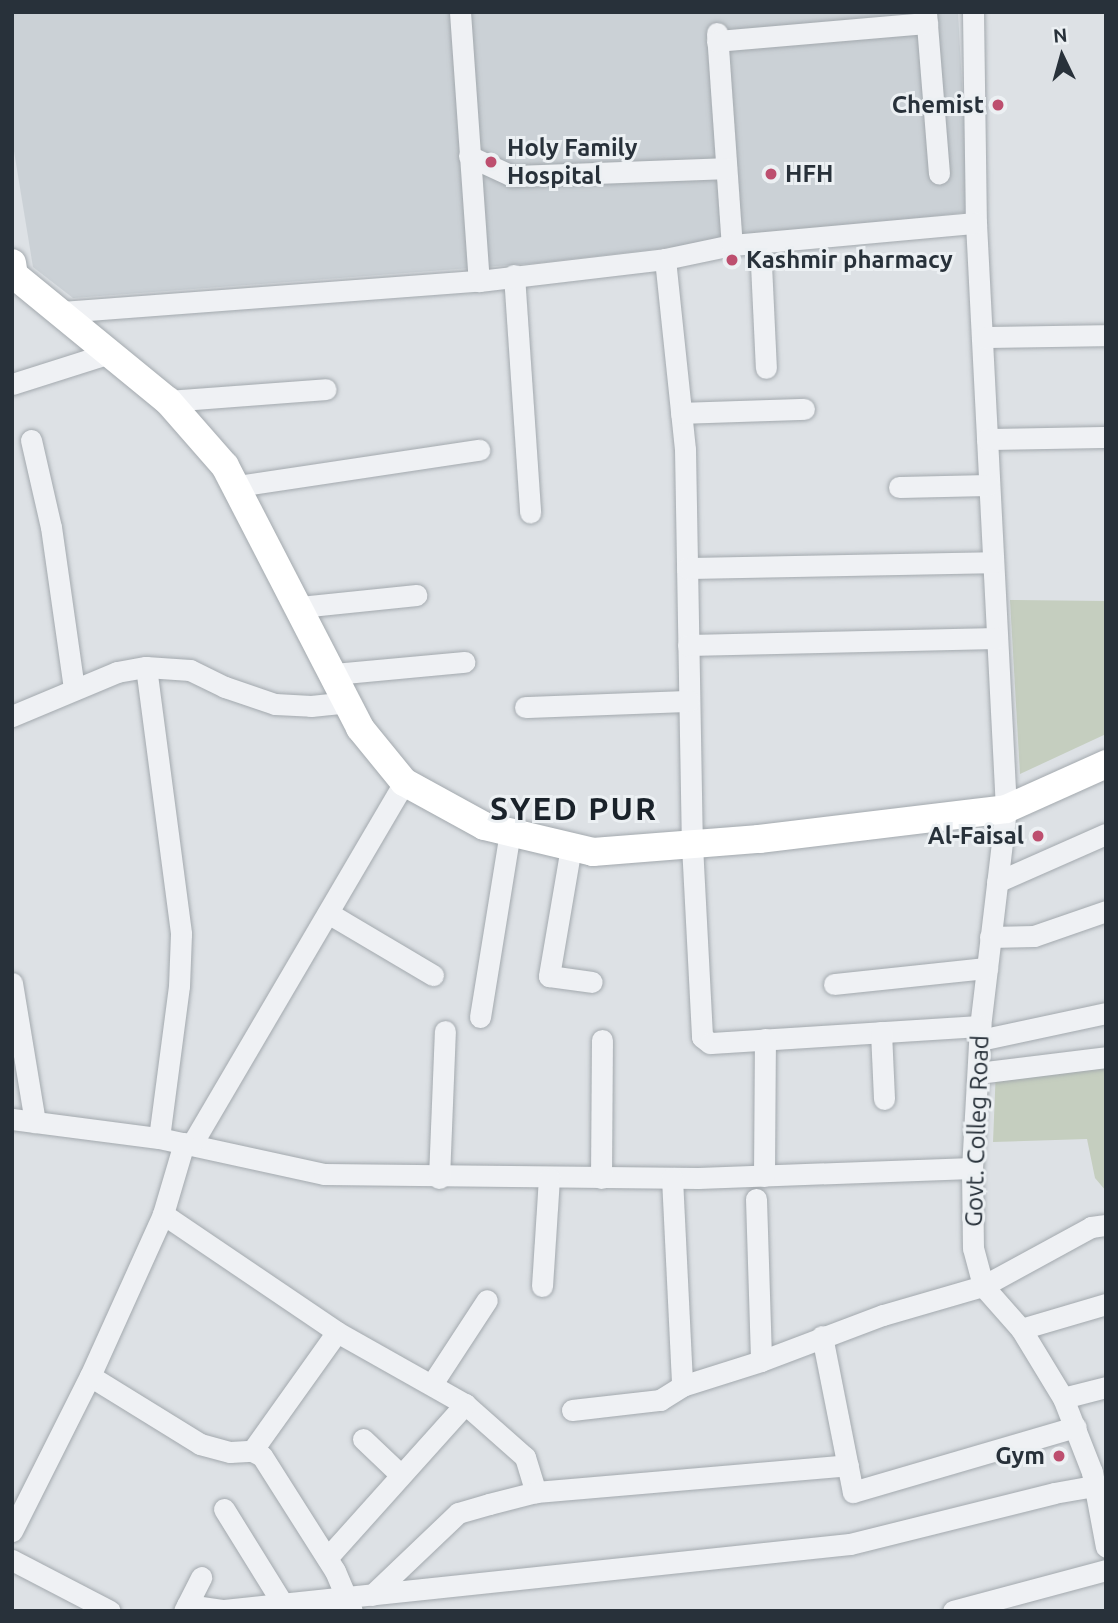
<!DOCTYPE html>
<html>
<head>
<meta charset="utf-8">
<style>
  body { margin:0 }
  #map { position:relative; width:1118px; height:1623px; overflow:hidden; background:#dde1e5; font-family:Ubuntu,sans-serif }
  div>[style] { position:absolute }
  .built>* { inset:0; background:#cbd1d6 }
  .green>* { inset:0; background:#c5cebf }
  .roads { filter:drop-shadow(0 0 2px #a3a9ae) drop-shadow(0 0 2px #a3a9ae) }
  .minor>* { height:21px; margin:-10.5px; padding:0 10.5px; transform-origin:10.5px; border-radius:10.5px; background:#eff1f4 }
  .major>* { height:28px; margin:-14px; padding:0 14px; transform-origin:14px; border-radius:14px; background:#fff }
  .dots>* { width:19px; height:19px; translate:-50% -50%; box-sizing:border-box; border:4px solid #ecf0f3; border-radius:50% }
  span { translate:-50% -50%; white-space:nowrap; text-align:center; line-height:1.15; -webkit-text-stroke:6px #ecf0f3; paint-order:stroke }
  .poi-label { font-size:24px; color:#28313a; font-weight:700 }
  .right { translate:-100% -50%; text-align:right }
  .left { translate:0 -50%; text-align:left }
  .street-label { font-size:24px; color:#28313a }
  .district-label { font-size:32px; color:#1a222a; font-weight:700; letter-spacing:2px }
  .frame { position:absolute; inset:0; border:14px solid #28313a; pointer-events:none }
  .north { position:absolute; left:1027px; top:21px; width:70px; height:70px; -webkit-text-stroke:5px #ecf0f3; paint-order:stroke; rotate:355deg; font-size:19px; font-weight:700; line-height:28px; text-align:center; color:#28313a }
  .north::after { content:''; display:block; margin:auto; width:24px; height:32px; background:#28313a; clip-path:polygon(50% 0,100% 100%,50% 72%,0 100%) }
</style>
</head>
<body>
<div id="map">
  <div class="built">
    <i style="clip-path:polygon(12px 12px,958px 12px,969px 212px,538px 263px,73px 298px,33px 267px,12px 139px)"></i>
  </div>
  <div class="green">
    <i style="clip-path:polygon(1010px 600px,1106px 601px,1106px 734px,1020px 774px)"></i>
    <i style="clip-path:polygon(1106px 1052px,1106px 1191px,1095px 1178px,1087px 1139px,993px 1142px,996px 1068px)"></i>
  </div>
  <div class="roads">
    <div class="minor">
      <i style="left:460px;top:12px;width:270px;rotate:86deg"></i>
      <i style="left:926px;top:12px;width:162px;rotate:85.4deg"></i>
      <i style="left:973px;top:12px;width:211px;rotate:89.2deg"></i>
      <i style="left:976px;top:223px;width:587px;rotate:87.07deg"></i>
      <i style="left:1006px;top:809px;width:219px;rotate:96.8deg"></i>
      <i style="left:980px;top:1026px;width:142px;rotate:93.2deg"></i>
      <i style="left:972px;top:1168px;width:80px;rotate:89.3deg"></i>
      <i style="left:973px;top:1248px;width:39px;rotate:75deg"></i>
      <i style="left:983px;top:1286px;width:57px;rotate:48.5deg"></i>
      <i style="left:1021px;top:1329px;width:81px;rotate:58.7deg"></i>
      <i style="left:1063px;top:1398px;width:79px;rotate:68.6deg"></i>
      <i style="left:1092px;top:1472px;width:76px;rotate:79.4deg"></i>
      <i style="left:717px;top:33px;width:213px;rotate:86deg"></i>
      <i style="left:717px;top:41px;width:211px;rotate:-4.9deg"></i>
      <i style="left:469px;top:156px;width:47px;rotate:24.9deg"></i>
      <i style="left:512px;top:176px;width:214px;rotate:-2.1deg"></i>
      <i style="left:760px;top:243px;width:125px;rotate:87.3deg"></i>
      <i style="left:665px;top:259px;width:191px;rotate:84deg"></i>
      <i style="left:685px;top:449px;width:396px;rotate:89deg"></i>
      <i style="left:692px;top:845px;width:192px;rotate:87deg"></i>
      <i style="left:702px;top:1037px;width:10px;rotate:37deg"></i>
      <i style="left:710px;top:1043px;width:271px;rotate:-3.6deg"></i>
      <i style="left:514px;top:275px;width:238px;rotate:86.1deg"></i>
      <i style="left:62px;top:312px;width:418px;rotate:-4.3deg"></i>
      <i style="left:479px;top:281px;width:187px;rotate:-6.7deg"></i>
      <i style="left:665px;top:259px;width:68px;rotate:-11.8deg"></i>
      <i style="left:732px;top:245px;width:245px;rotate:-5.2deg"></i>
      <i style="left:982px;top:337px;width:124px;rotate:-0.9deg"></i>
      <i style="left:12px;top:384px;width:103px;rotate:-17.6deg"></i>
      <i style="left:168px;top:401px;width:158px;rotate:-4.3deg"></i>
      <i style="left:681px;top:413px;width:123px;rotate:-1.9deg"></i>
      <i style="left:987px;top:439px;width:119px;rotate:-1deg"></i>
      <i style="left:31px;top:440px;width:89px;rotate:77.1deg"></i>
      <i style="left:51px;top:527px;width:164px;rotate:81.9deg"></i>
      <i style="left:237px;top:486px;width:245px;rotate:-8.5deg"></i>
      <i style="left:899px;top:487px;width:90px;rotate:-1.3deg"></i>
      <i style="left:687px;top:568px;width:306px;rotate:-1.1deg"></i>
      <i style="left:300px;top:607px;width:117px;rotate:-5.9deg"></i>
      <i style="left:688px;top:645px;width:309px;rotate:-1.3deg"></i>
      <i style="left:146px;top:667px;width:269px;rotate:82.5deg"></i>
      <i style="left:181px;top:934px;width:52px;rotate:92.2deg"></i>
      <i style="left:179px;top:986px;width:153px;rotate:97.5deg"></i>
      <i style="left:334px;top:674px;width:131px;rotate:-5.3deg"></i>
      <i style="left:525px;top:707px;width:164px;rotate:-2.1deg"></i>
      <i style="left:12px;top:716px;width:114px;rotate:-22.7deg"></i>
      <i style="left:117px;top:672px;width:29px;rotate:-10deg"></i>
      <i style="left:146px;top:667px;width:44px;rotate:3.9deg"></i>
      <i style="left:190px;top:670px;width:39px;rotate:26deg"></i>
      <i style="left:225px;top:687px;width:53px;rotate:18.8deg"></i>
      <i style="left:275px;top:704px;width:36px;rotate:3deg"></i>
      <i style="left:311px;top:706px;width:36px;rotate:-6deg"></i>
      <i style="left:571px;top:847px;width:131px;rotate:99.7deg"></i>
      <i style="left:549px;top:976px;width:43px;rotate:7.9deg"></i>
      <i style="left:997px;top:882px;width:119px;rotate:-23.8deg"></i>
      <i style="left:328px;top:913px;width:122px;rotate:30.6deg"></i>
      <i style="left:990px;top:937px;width:44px;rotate:-1.3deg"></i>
      <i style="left:1034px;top:936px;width:76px;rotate:-19.1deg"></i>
      <i style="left:12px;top:983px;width:141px;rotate:80.6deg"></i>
      <i style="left:834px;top:984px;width:154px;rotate:-6deg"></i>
      <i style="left:480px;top:1017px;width:187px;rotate:-80.8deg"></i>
      <i style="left:881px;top:1032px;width:67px;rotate:87.4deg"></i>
      <i style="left:980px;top:1040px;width:129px;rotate:-12.1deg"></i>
      <i style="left:978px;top:1073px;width:129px;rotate:-7.1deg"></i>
      <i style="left:12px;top:1119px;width:148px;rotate:7.4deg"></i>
      <i style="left:159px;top:1138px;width:169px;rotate:12.3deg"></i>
      <i style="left:324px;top:1174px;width:374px;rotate:0.6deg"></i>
      <i style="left:698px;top:1178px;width:274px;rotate:-2.1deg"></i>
      <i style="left:192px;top:1144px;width:420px;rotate:-59.6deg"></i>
      <i style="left:764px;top:1176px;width:137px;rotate:-89.6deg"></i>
      <i style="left:439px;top:1178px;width:147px;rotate:-87.7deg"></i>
      <i style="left:601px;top:1178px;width:138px;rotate:-89.6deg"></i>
      <i style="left:672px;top:1178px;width:208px;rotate:87.2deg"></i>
      <i style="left:756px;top:1199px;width:162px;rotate:88.2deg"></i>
      <i style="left:163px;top:1214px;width:210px;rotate:34.1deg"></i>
      <i style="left:337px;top:1332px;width:147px;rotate:29.4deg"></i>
      <i style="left:465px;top:1404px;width:80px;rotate:41.5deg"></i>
      <i style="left:525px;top:1457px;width:37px;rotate:73deg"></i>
      <i style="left:542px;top:1286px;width:108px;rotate:-86.3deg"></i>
      <i style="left:1021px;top:1329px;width:89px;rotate:-16.4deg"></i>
      <i style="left:822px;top:1336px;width:159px;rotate:78.8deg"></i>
      <i style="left:853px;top:1492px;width:232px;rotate:-16.3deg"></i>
      <i style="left:90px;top:1376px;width:129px;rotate:31.7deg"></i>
      <i style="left:200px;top:1444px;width:31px;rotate:15deg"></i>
      <i style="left:230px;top:1452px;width:22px;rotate:-3deg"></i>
      <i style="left:252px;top:1451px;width:11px;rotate:27deg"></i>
      <i style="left:262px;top:1456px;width:136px;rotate:57.6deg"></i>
      <i style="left:335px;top:1571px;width:43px;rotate:67deg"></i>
      <i style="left:432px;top:1384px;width:100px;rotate:-56.8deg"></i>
      <i style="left:1063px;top:1398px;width:44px;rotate:-14.3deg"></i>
      <i style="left:572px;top:1410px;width:89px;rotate:-6.5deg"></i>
      <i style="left:660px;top:1400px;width:26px;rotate:-32deg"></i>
      <i style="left:682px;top:1386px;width:83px;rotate:-17.6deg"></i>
      <i style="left:761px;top:1361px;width:130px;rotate:-20.7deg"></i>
      <i style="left:883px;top:1315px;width:104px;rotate:-16.2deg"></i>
      <i style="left:983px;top:1286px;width:123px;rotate:-28.6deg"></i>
      <i style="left:1091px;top:1227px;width:15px;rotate:-8deg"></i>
      <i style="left:363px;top:1439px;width:52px;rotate:43.5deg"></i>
      <i style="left:252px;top:1451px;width:146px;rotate:-54.5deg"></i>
      <i style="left:224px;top:1509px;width:112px;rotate:58.2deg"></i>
      <i style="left:12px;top:1531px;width:174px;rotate:-63.3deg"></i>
      <i style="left:90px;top:1376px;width:178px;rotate:-65.7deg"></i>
      <i style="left:163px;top:1214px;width:74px;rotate:-73.5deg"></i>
      <i style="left:327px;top:1558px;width:207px;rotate:-48.1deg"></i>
      <i style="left:12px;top:1560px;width:110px;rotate:27.5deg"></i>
      <i style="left:372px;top:1595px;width:119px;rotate:-43.6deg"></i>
      <i style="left:458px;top:1513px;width:32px;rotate:-16deg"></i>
      <i style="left:489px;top:1504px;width:49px;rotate:-14.3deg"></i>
      <i style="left:536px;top:1492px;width:313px;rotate:-4.9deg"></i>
      <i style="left:187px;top:1605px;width:37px;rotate:8deg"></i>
      <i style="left:224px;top:1610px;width:629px;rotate:-6.02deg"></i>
      <i style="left:850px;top:1544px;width:210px;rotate:-14deg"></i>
      <i style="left:1054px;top:1493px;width:41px;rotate:-9.9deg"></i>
      <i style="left:184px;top:1611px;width:38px;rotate:-63deg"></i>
      <i style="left:953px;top:1611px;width:158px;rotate:-15deg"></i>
    </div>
    <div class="major">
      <i style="left:12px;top:263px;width:12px;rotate:81deg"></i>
      <i style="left:14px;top:275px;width:199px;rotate:39.3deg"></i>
      <i style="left:168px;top:401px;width:86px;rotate:48.8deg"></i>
      <i style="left:225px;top:466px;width:295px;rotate:62.7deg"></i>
      <i style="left:360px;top:728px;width:70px;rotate:50.8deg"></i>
      <i style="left:404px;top:782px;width:91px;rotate:28.8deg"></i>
      <i style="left:484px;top:826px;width:112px;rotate:13.4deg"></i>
      <i style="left:593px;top:852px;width:167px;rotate:-4.5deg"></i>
      <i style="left:759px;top:839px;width:249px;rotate:-6.9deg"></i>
      <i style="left:1006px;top:809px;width:110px;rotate:-24.2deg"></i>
    </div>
  </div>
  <div class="dots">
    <i style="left:998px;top:105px;background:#bd4f6f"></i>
    <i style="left:491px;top:162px;background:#bd4f6f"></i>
    <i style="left:771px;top:174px;background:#bd4f6f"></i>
    <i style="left:732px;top:260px;background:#bd4f6f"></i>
    <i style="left:1038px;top:836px;background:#bd4f6f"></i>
    <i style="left:1059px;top:1456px;background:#bd4f6f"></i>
  </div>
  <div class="poi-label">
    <span class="right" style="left:984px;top:105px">Chemist</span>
    <span class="left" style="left:507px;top:162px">Holy Family<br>Hospital</span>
    <span class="left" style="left:785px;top:174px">HFH</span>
    <span class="left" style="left:746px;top:260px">Kashmir pharmacy</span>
    <span class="right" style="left:1024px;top:836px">Al-Faisal</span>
    <span class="right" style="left:1045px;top:1456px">Gym</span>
  </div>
  <div class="street-label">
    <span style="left:977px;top:1131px;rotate:-88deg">Govt. Colleg Road</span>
  </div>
  <div class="district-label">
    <span style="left:574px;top:808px">SYED PUR</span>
  </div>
  <div class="frame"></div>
  <div class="north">N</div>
</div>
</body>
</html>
